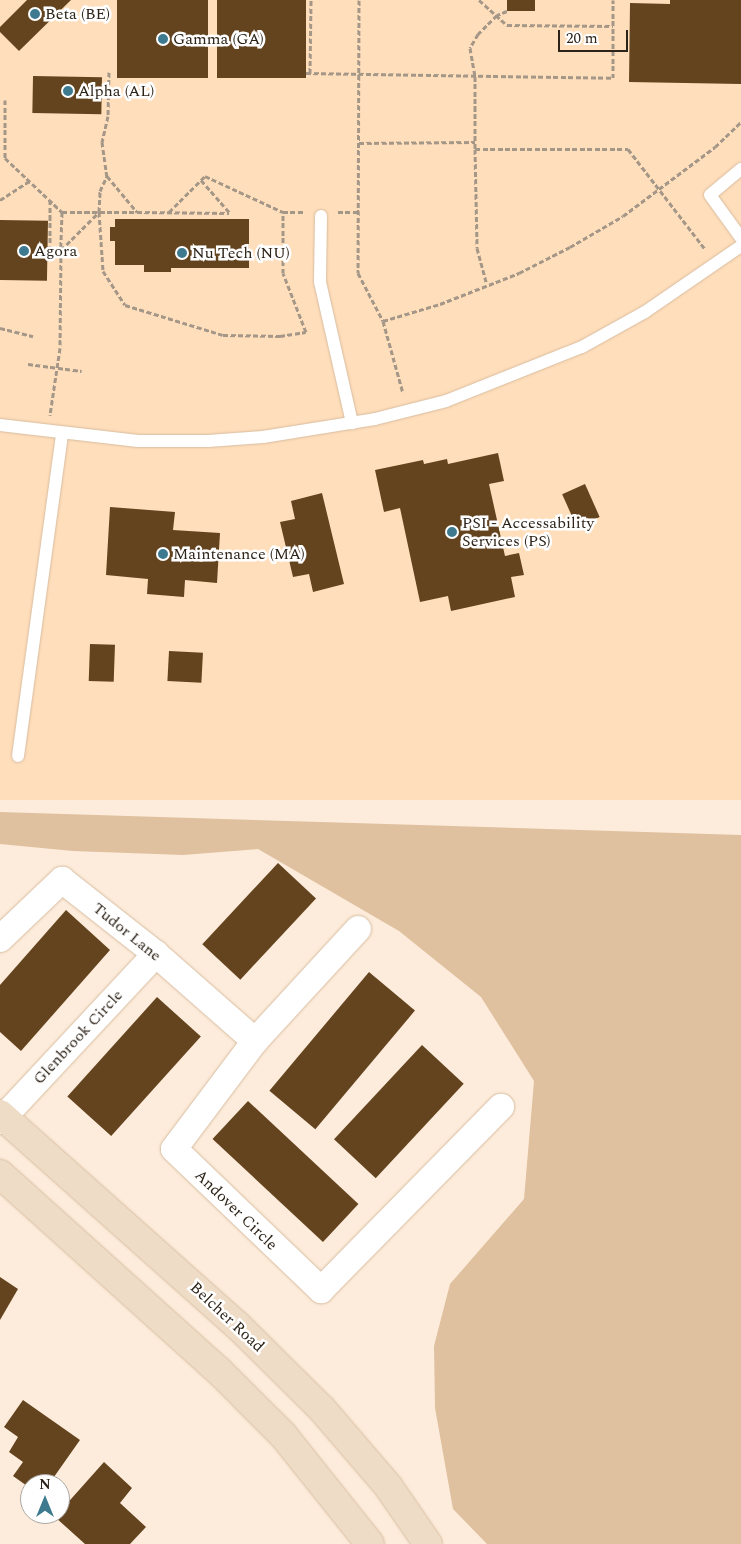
<!DOCTYPE html>
<html>
<head>
<meta charset="utf-8">
<style>
  body { margin:0 }
  #map { position:relative; width:741px; height:1544px; overflow:hidden; background:#fdecdb; font-family:Spectral,serif }
  div>[style] { position:absolute }
  .built>* { inset:0; background:#ffdebb; transform-origin:0 0 }
  .green>* { inset:0; background:#dfc09f }
  .building>* { inset:0; background:#64441f; transform-origin:0 0 }
  .path>* { height:3px; margin-top:-1.5px; transform-origin:0; background:repeating-linear-gradient(90deg,#a59788 0 5px,transparent 0 7.5px) }
  .roads { filter:drop-shadow(0 0 1px #d7bca0) drop-shadow(0 0 1px #d7bca0) }
  .service>* { height:12px; margin:-6px; padding:0 6px; transform-origin:6px; border-radius:6px; background:#fff }
  .minor>* { height:26px; margin:-13px; padding:0 13px; transform-origin:13px; border-radius:13px; background:#fff }
  .secondary>* { height:28px; margin:-14px; padding:0 14px; transform-origin:14px; border-radius:14px; background:#efdcc7 }
  .dots>* { width:14px; height:14px; translate:-50% -50%; box-sizing:border-box; border:2px solid #fff; border-radius:50% }
  span { translate:-50% -50%; white-space:nowrap; text-align:center; line-height:1.15; -webkit-text-stroke:5px #fff; paint-order:stroke }
  .poi-label { font-size:16px; color:#2d2318 }
  .left { translate:0 -50%; text-align:left }
  .street-label { font-size:16px; color:#2d2318 }
  .north { position:absolute; left:20px; top:1474px; width:50px; height:50px; box-sizing:border-box; background:#fff; border:1px solid #aba7a3; border-radius:50%; rotate:0deg; font-size:14px; font-weight:700; line-height:20px; text-align:center; color:#2d2318 }
  .north::after { content:''; display:block; margin:auto; width:18px; height:22px; background:#3d7a90; clip-path:polygon(50% 0,100% 100%,50% 72%,0 100%) }
  .scale { position:absolute; left:558px; top:30px; width:70px; height:22px; box-sizing:border-box; border:2px solid #2d2318; border-top:0; padding-left:6px; font-size:15px; line-height:18px; white-space:nowrap; color:#2d2318; -webkit-text-stroke:4px #fff; paint-order:stroke }
</style>
</head>
<body>
<div id="map">
  <div class="built">
    <i style="left:0;top:0;width:741px;height:800px"></i>
  </div>
  <div class="green">
    <i style="clip-path:polygon(0 812px,741px 835px,741px 1544px,487px 1544px,453px 1509px,435px 1408px,434px 1346px,450px 1284px,524px 1199px,534px 1081px,481px 997px,399px 931px,258px 849px,183px 855px,73px 851px,0 844px)"></i>
  </div>
  <div class="building">
    <i style="clip-path:polygon(27px 0,71px 0,19px 51px,0 32px,0 27px)"></i>
    <i style="left:117px;top:0;width:91px;height:78px"></i>
    <i style="left:217px;top:0;width:89px;height:78px"></i>
    <i style="left:507px;top:0;width:28px;height:11px"></i>
    <i style="clip-path:polygon(670px 0,741px 0,741px 84px,629px 82px,630px 3px,670px 4px)"></i>
    <i style="left:33px;top:76px;width:69px;height:37px;rotate:1deg"></i>
    <i style="clip-path:polygon(115px 219px,249px 219px,249px 268px,171px 268px,171px 272px,144px 272px,144px 265px,115px 265px,115px 241px,110px 241px,110px 227px,115px 227px)"></i>
    <i style="left:0;top:220px;width:48px;height:60px;rotate:1deg"></i>
    <i style="clip-path:polygon(498px 453px,504px 481px,489px 484px,505px 556px,519px 553px,524px 575px,511px 577px,515px 597px,451px 611px,448px 596px,420px 602px,400px 508px,384px 512px,375px 470px,423px 460px,424px 464px,447px 459px,448px 464px)"></i>
    <i style="left:585px;top:484px;width:36px;height:25px;rotate:66deg"></i>
    <i style="clip-path:polygon(322px 493px,344px 584px,313px 592px,309px 574px,293px 577px,280px 522px,295px 519px,291px 501px)"></i>
    <i style="clip-path:polygon(110px 507px,175px 512px,173px 530px,220px 533px,217px 583px,185px 580px,184px 597px,147px 594px,148px 579px,106px 575px)"></i>
    <i style="left:90px;top:644px;width:25px;height:37px;rotate:2deg"></i>
    <i style="left:169px;top:651px;width:34px;height:30px;rotate:3deg"></i>
    <i style="left:278px;top:863px;width:52px;height:111px;rotate:43deg"></i>
    <i style="clip-path:polygon(66px 910px,110px 950px,21px 1051px,0 1032px,0 985px)"></i>
    <i style="left:369px;top:972px;width:60px;height:155px;rotate:40deg"></i>
    <i style="left:157px;top:997px;width:59px;height:134px;rotate:42deg"></i>
    <i style="left:422px;top:1045px;width:57px;height:129px;rotate:43deg"></i>
    <i style="left:248px;top:1101px;width:151px;height:52px;rotate:43deg"></i>
    <i style="clip-path:polygon(0 1277px,18px 1289px,0 1320px)"></i>
    <i style="clip-path:polygon(23px 1400px,80px 1440px,49px 1484px,30px 1484px,30px 1488px,13px 1476px,23px 1462px,9px 1452px,18px 1437px,4px 1427px)"></i>
    <i style="clip-path:polygon(104px 1462px,132px 1488px,120px 1503px,146px 1527px,130px 1544px,85px 1544px,55px 1517px)"></i>
  </div>
  <div class="path">
    <i style="left:359px;top:0;width:273px;rotate:90.2deg"></i>
    <i style="left:358px;top:273px;width:54px;rotate:62.5deg"></i>
    <i style="left:383px;top:321px;width:75px;rotate:74.5deg"></i>
    <i style="left:479px;top:0;width:38px;rotate:42deg"></i>
    <i style="left:507px;top:25px;width:106px;rotate:0.5deg"></i>
    <i style="left:507px;top:11px;width:11px;rotate:158deg"></i>
    <i style="left:497px;top:15px;width:27px;rotate:135deg"></i>
    <i style="left:478px;top:34px;width:16px;rotate:120deg"></i>
    <i style="left:470px;top:48px;width:28px;rotate:80deg"></i>
    <i style="left:475px;top:76px;width:73px;rotate:90deg"></i>
    <i style="left:475px;top:149px;width:153px"></i>
    <i style="left:628px;top:149px;width:126px;rotate:52.4deg"></i>
    <i style="left:109px;top:72px;width:44px;rotate:91.3deg"></i>
    <i style="left:108px;top:116px;width:27px;rotate:103deg"></i>
    <i style="left:102px;top:142px;width:34px;rotate:82deg"></i>
    <i style="left:107px;top:176px;width:47px;rotate:50.2deg"></i>
    <i style="left:137px;top:212px;width:92px;rotate:0.6deg"></i>
    <i style="left:306px;top:73px;width:307px;rotate:0.9deg"></i>
    <i style="left:613px;top:78px;width:78px;rotate:-90deg"></i>
    <i style="left:310px;top:73px;width:73px;rotate:-89.2deg"></i>
    <i style="left:5px;top:100px;width:58px;rotate:90deg"></i>
    <i style="left:5px;top:158px;width:79px;rotate:43.5deg"></i>
    <i style="left:62px;top:212px;width:74px"></i>
    <i style="left:359px;top:143px;width:116px;rotate:-0.5deg"></i>
    <i style="left:475px;top:149px;width:99px;rotate:88.8deg"></i>
    <i style="left:477px;top:248px;width:38px;rotate:75deg"></i>
    <i style="left:201px;top:180px;width:43px;rotate:48.8deg"></i>
    <i style="left:0;top:200px;width:35px;rotate:-33deg"></i>
    <i style="left:50px;top:200px;width:50px;rotate:90deg"></i>
    <i style="left:50px;top:250px;width:11px"></i>
    <i style="left:61px;top:250px;width:98px;rotate:90.6deg"></i>
    <i style="left:60px;top:348px;width:68px;rotate:98.5deg"></i>
    <i style="left:62px;top:212px;width:38px;rotate:92deg"></i>
    <i style="left:61px;top:250px;width:54px;rotate:-45deg"></i>
    <i style="left:99px;top:212px;width:21px;rotate:-87deg"></i>
    <i style="left:100px;top:191px;width:17px;rotate:-65deg"></i>
    <i style="left:99px;top:212px;width:59px;rotate:86.1deg"></i>
    <i style="left:103px;top:271px;width:40px;rotate:57.1deg"></i>
    <i style="left:125px;top:305px;width:102px;rotate:17deg"></i>
    <i style="left:223px;top:335px;width:57px;rotate:1deg"></i>
    <i style="left:280px;top:336px;width:26px;rotate:-9deg"></i>
    <i style="left:306px;top:332px;width:63px;rotate:-111.3deg"></i>
    <i style="left:283px;top:273px;width:61px;rotate:-90deg"></i>
    <i style="left:169px;top:212px;width:51px;rotate:-45deg"></i>
    <i style="left:205px;top:176px;width:86px;rotate:24.8deg"></i>
    <i style="left:283px;top:212px;width:21px"></i>
    <i style="left:338px;top:212px;width:19px"></i>
    <i style="left:383px;top:321px;width:59px;rotate:-16.6deg"></i>
    <i style="left:440px;top:304px;width:85px;rotate:-21.4deg"></i>
    <i style="left:519px;top:273px;width:57px;rotate:-27deg"></i>
    <i style="left:570px;top:247px;width:61px;rotate:-30.3deg"></i>
    <i style="left:623px;top:216px;width:115px;rotate:-36.9deg"></i>
    <i style="left:715px;top:147px;width:36px;rotate:-44deg"></i>
    <i style="left:0;top:328px;width:34px;rotate:14deg"></i>
    <i style="left:28px;top:364px;width:54px;rotate:7.4deg"></i>
  </div>
  <div class="roads">
    <div class="service">
      <i style="left:741px;top:169px;width:40px;rotate:140deg"></i>
      <i style="left:710px;top:195px;width:53px;rotate:54.2deg"></i>
      <i style="left:321px;top:216px;width:66px;rotate:90.9deg"></i>
      <i style="left:320px;top:282px;width:145px;rotate:77.2deg"></i>
      <i style="left:0;top:425px;width:139px;rotate:6.6deg"></i>
      <i style="left:138px;top:441px;width:70px"></i>
      <i style="left:208px;top:441px;width:55px;rotate:-4.2deg"></i>
      <i style="left:263px;top:437px;width:113px;rotate:-9.1deg"></i>
      <i style="left:375px;top:419px;width:73px;rotate:-14.2deg"></i>
      <i style="left:446px;top:401px;width:146px;rotate:-21.7deg"></i>
      <i style="left:582px;top:347px;width:72px;rotate:-29.1deg"></i>
      <i style="left:645px;top:312px;width:116px;rotate:-34.5deg"></i>
      <i style="left:18px;top:756px;width:325px;rotate:-82.2deg"></i>
    </div>
    <div class="minor">
      <i style="left:358px;top:929px;width:152px;rotate:132.6deg"></i>
      <i style="left:255px;top:1041px;width:135px;rotate:126.9deg"></i>
      <i style="left:174px;top:1149px;width:204px;rotate:43.8deg"></i>
      <i style="left:321px;top:1290px;width:257px;rotate:-45.5deg"></i>
      <i style="left:0;top:939px;width:86px;rotate:-43.6deg"></i>
      <i style="left:62px;top:880px;width:120px;rotate:38.2deg"></i>
      <i style="left:156px;top:954px;width:132px;rotate:41.3deg"></i>
      <i style="left:0;top:1121px;width:229px;rotate:-47deg"></i>
    </div>
    <div class="secondary">
      <i style="left:0;top:1114px;width:319px;rotate:41.7deg"></i>
      <i style="left:238px;top:1326px;width:117px;rotate:44.7deg"></i>
      <i style="left:321px;top:1408px;width:103px;rotate:49.3deg"></i>
      <i style="left:388px;top:1486px;width:70px;rotate:55.4deg"></i>
      <i style="left:0;top:1174px;width:295px;rotate:42deg"></i>
      <i style="left:219px;top:1371px;width:91px;rotate:45deg"></i>
      <i style="left:283px;top:1435px;width:139px;rotate:51.4deg"></i>
    </div>
  </div>
  <div class="dots">
    <i style="left:35px;top:14px;background:#3d7a90"></i>
    <i style="left:163px;top:39px;background:#3d7a90"></i>
    <i style="left:68px;top:91px;background:#3d7a90"></i>
    <i style="left:24px;top:251px;background:#3d7a90"></i>
    <i style="left:182px;top:253px;background:#3d7a90"></i>
    <i style="left:452px;top:532px;background:#3d7a90"></i>
    <i style="left:163px;top:554px;background:#3d7a90"></i>
  </div>
  <div class="poi-label">
    <span class="left" style="left:45px;top:14px">Beta (BE)</span>
    <span class="left" style="left:173px;top:39px">Gamma (GA)</span>
    <span class="left" style="left:78px;top:91px">Alpha (AL)</span>
    <span class="left" style="left:34px;top:251px">Agora</span>
    <span class="left" style="left:192px;top:253px">Nu Tech (NU)</span>
    <span class="left" style="left:462px;top:532px">PSI - Accessability<br>Services (PS)</span>
    <span class="left" style="left:173px;top:554px">Maintenance (MA)</span>
  </div>
  <div class="street-label">
    <span style="left:127px;top:932px;rotate:39deg">Tudor Lane</span>
    <span style="left:78px;top:1037px;rotate:-47deg">Glenbrook Circle</span>
    <span style="left:236px;top:1210px;rotate:44deg">Andover Circle</span>
    <span style="left:227px;top:1317px;rotate:43deg">Belcher Road</span>
  </div>
  <div class="north">N</div>
  <div class="scale">20 m</div>
</div>
</body>
</html>
